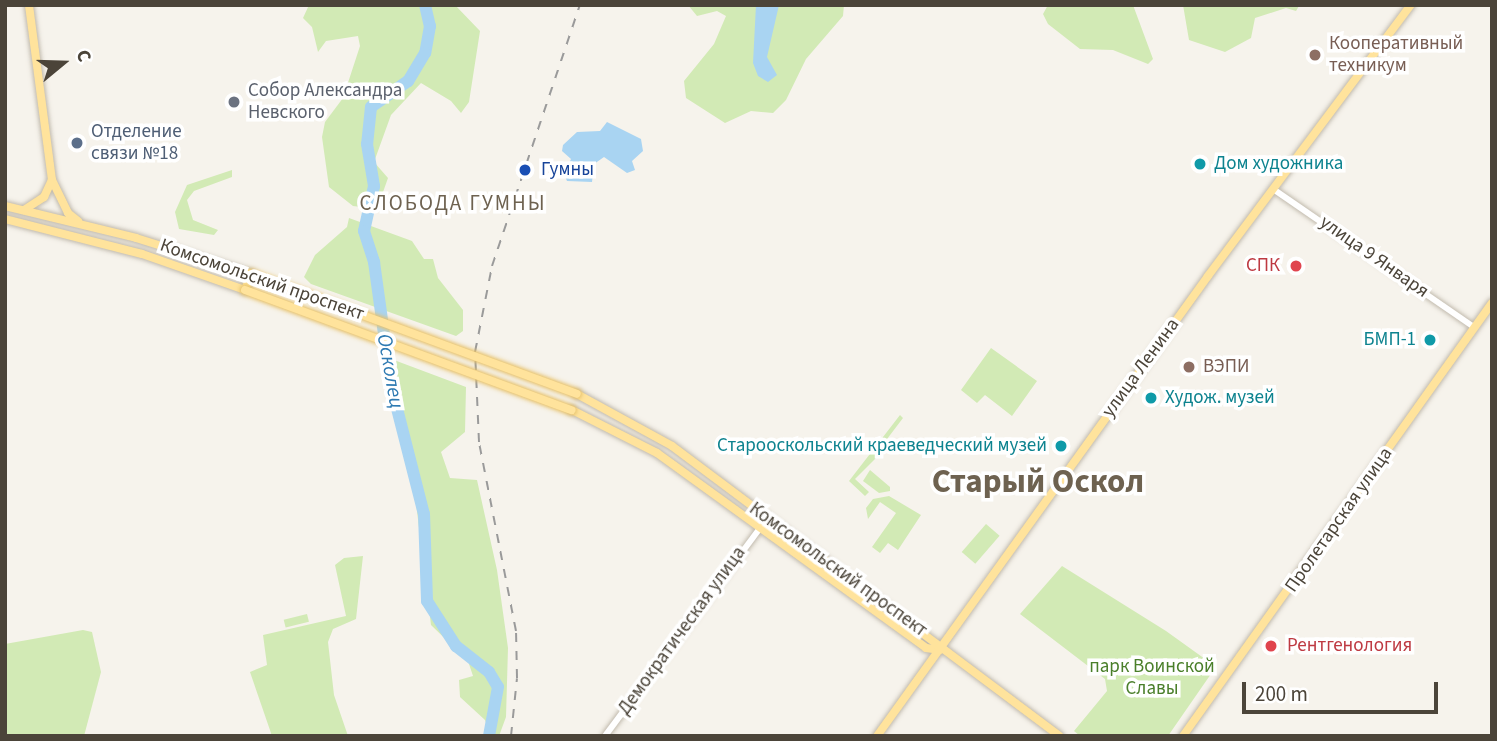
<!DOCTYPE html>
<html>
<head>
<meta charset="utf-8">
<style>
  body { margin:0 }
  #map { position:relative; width:1497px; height:741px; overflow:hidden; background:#f6f3ec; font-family:"Source Sans 3",sans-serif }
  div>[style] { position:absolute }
  .green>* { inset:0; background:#d2eab5; transform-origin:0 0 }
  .water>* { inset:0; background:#a9d4f2 }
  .river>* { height:12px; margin:-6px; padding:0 6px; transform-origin:6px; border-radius:6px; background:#a9d4f2 }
  .roads { filter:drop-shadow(0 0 2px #c2bbae) drop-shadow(0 0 2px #c2bbae) }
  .minor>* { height:6px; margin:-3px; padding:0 3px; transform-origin:3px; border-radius:3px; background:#fff }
  .major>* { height:8px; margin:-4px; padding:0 4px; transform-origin:4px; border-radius:4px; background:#ffe39c }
  .rail>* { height:2px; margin-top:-1px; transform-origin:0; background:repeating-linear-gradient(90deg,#9a9a9a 0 9px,transparent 0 18px) }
  .bridges { filter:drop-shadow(0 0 2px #e6c16a) drop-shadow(0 0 2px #e6c16a) }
  .major-bridge>* { height:8px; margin:-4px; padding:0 4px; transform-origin:4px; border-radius:4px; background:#ffe39c }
  .dots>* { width:19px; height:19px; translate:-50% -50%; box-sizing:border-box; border:4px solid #fff; border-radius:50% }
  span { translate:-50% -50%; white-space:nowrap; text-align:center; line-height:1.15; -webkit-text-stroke:7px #fff; paint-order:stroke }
  .education-label { font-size:19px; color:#785e54 }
  .left { translate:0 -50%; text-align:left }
  .worship-label { font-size:19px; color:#5b616d }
  .service-label { font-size:19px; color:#4e5e75 }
  .culture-label { font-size:19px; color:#0d838f }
  .right { translate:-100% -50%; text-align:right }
  .transit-label { font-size:19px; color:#164399 }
  .street-label { font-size:19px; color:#4b4439 }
  .health-label { font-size:19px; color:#be3a42 }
  .park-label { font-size:19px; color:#4a7f2a }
  .neighbourhood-label { font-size:21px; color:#6e6250; letter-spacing:2px }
  .water-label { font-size:21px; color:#2e7ab2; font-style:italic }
  .town-label { font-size:33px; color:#6e6250; font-weight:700 }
  .frame { position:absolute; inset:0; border:7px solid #4b4439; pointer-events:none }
  .north { position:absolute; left:28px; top:28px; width:70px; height:70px; -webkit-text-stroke:5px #fff; paint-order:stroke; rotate:71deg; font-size:19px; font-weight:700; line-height:28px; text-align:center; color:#4b4439 }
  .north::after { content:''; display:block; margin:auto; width:24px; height:32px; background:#4b4439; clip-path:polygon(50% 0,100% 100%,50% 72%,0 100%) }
  .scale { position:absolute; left:1242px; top:682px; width:196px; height:32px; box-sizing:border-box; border:4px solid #4b4439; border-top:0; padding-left:9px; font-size:21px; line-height:24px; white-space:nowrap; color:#4b4439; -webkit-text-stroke:5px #fff; paint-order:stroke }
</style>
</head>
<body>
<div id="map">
  <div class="green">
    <i style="clip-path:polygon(309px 5px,455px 5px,480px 31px,469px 102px,461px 113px,451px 101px,421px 83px,391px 115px,374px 162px,388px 178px,377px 209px,353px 206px,329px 187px,322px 137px,325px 122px,343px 98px,360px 46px,358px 36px,326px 41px,318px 52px,312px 27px,303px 18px)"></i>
    <i style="clip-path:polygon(688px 5px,844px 5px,843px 16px,806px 59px,786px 100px,773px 113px,751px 111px,725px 123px,686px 98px,684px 81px,714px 44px,726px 16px,717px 11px,697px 16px)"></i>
    <i style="clip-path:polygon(1048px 5px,1133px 5px,1153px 59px,1148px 64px,1113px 50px,1080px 49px,1048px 24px,1043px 14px)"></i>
    <i style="clip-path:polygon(1183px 5px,1295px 5px,1299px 6px,1296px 11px,1286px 8px,1255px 18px,1251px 38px,1225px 52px,1189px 40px)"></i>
    <i style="clip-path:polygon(232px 170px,232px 177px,194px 191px,187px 200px,193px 220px,218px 230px,214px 235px,179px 229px,175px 212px,187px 185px)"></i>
    <i style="clip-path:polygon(349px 218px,412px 241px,424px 259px,433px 259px,438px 278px,463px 310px,463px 331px,456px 336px,311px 284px,304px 277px,315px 255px,347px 227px)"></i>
    <i style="clip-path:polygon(991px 348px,1037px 381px,1012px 416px,985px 395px,977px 403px,961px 390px)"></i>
    <i style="clip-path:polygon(386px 357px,466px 387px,465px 432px,441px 452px,450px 478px,477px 480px,497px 570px,508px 648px,506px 717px,499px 736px,483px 736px,488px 728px,485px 720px,460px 697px,459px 680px,473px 676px,468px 661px,431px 625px,416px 503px,405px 442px,386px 383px)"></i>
    <i style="clip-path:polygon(900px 415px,903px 418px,884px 443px,888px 446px,855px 479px,869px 492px,865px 496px,849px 481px)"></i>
    <i style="clip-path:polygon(870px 470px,890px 487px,890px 491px,879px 493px,863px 481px)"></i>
    <i style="clip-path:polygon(889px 496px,921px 515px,898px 550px,888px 543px,880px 553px,872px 547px,896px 513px,880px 502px,868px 519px,866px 508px,873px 499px)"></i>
    <i style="left:986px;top:524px;width:18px;height:37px;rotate:41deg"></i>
    <i style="clip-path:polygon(363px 556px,356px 619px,333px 629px,328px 642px,334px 695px,348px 736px,272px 736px,250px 672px,267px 665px,263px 635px,346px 616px,335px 565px,344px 558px)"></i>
    <i style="clip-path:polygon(1062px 566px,1166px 631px,1205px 659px,1213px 671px,1168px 736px,1080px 736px,1074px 731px,1107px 691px,1105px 679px,1020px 614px)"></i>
    <i style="left:307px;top:614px;width:8px;height:24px;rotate:76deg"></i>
    <i style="clip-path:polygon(83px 630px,92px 632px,101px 672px,84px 736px,5px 736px,5px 644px)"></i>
  </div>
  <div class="water">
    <i style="clip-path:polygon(756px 5px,779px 5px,767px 57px,777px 75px,768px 82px,758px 76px,753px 63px)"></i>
    <i style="clip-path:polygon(607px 122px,641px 139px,643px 151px,632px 161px,635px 170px,627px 173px,604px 157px,594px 164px,592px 182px,567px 181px,564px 174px,571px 159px,562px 151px,563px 145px,577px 132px,600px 131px)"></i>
  </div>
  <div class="river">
    <i style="left:425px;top:5px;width:22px;rotate:77deg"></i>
    <i style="left:430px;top:26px;width:27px;rotate:100deg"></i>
    <i style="left:425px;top:53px;width:33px;rotate:121deg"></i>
    <i style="left:408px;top:81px;width:45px;rotate:144.9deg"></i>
    <i style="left:371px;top:107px;width:37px;rotate:96deg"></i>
    <i style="left:367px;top:144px;width:43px;rotate:80.5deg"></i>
    <i style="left:374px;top:186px;width:46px;rotate:102.5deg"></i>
    <i style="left:364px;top:231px;width:33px;rotate:72deg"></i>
    <i style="left:374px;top:262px;width:124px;rotate:82.1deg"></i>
    <i style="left:391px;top:385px;width:133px;rotate:75.7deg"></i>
    <i style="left:424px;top:514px;width:87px;rotate:88deg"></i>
    <i style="left:427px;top:601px;width:54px;rotate:57.2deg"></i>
    <i style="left:456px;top:646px;width:42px;rotate:38.2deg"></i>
    <i style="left:489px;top:672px;width:17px;rotate:59deg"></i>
    <i style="left:498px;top:687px;width:50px;rotate:100.4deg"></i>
  </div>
  <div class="roads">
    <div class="minor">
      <i style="left:1273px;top:189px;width:244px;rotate:34.5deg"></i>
      <i style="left:605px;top:736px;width:259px;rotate:-53.3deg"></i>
    </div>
    <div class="major">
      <i style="left:52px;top:180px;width:37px;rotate:64deg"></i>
      <i style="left:68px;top:213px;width:13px;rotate:39deg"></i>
      <i style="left:5px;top:206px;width:135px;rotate:13.7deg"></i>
      <i style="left:136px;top:238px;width:121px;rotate:17.4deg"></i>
      <i style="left:251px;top:274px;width:17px;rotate:111deg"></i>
      <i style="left:245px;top:290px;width:109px;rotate:-160.7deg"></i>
      <i style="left:142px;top:254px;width:141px;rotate:-165.7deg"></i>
      <i style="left:24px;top:210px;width:24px;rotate:-33deg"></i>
      <i style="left:44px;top:197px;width:19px;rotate:-65deg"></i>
      <i style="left:52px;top:180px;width:177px;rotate:-97.5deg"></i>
      <i style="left:577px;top:394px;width:108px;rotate:28.7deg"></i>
      <i style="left:672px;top:446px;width:484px;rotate:36.8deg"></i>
      <i style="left:572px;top:410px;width:95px;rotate:26.8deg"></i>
      <i style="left:657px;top:453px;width:332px;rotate:35.9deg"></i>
      <i style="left:926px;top:648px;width:14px;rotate:8deg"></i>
      <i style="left:877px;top:736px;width:567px;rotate:-54.26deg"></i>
      <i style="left:1208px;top:276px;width:339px;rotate:-53.2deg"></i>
      <i style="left:1183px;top:736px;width:532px;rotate:-54.49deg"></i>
    </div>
  </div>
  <div class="rail">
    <i style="left:511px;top:736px;width:58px;rotate:-84.1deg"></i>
    <i style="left:517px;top:678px;width:47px;rotate:-91.2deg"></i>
    <i style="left:516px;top:631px;width:193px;rotate:-101.1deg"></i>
    <i style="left:479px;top:442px;width:90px;rotate:-92.5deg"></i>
    <i style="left:475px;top:352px;width:88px;rotate:-78.8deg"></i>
    <i style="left:492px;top:266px;width:275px;rotate:-71.4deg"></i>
  </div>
  <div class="bridges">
    <div class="major-bridge">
      <i style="left:251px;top:274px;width:347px;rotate:20.2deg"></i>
      <i style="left:245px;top:290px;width:348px;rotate:20.2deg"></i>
    </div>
  </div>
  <div class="dots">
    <i style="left:1315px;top:55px;background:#8d6e63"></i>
    <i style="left:234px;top:102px;background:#6b7280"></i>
    <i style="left:77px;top:143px;background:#5c6f8a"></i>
    <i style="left:1200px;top:164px;background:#0f9aa8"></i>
    <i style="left:525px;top:170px;background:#1a4fb4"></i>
    <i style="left:1296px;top:266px;background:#e0444e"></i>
    <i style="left:1430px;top:340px;background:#0f9aa8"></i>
    <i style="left:1189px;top:367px;background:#8d6e63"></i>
    <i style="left:1151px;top:398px;background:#0f9aa8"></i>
    <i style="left:1061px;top:446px;background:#0f9aa8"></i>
    <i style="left:1271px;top:646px;background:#e0444e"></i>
  </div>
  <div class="education-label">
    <span class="left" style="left:1329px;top:55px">Кооперативный<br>техникум</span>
    <span class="left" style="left:1203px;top:367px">ВЭПИ</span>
  </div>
  <div class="worship-label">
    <span class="left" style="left:248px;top:102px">Собор Александра<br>Невского</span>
  </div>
  <div class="service-label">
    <span class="left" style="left:91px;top:143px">Отделение<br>связи №18</span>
  </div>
  <div class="culture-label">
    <span class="left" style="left:1214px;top:164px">Дом художника</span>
    <span class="right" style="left:1416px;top:340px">БМП-1</span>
    <span class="left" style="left:1165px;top:398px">Худож. музей</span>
    <span class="right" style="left:1047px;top:446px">Старооскольский краеведческий музей</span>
  </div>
  <div class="transit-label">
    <span class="left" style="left:541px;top:170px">Гумны</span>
  </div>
  <div class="street-label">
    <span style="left:1374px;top:257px;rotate:35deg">улица 9 Января</span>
    <span style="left:262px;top:280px;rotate:19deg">Комсомольский проспект</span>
    <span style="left:1141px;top:368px;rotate:-54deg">улица Ленина</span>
    <span style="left:1339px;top:520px;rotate:-55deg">Пролетарская улица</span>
    <span style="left:838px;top:570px;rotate:36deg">Комсомольский проспект</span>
    <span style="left:682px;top:631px;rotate:-54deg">Демократическая улица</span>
  </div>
  <div class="health-label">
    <span class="right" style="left:1280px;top:266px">СПК</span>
    <span class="left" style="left:1287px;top:646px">Рентгенология</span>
  </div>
  <div class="park-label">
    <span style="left:1152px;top:678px">парк Воинской<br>Славы</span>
  </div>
  <div class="neighbourhood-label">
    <span style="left:453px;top:203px">СЛОБОДА ГУМНЫ</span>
  </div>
  <div class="water-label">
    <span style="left:391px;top:371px;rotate:80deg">Осколец</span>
  </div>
  <div class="town-label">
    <span style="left:1038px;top:482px">Старый Оскол</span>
  </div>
  <div class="frame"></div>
  <div class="north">С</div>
  <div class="scale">200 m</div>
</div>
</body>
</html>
